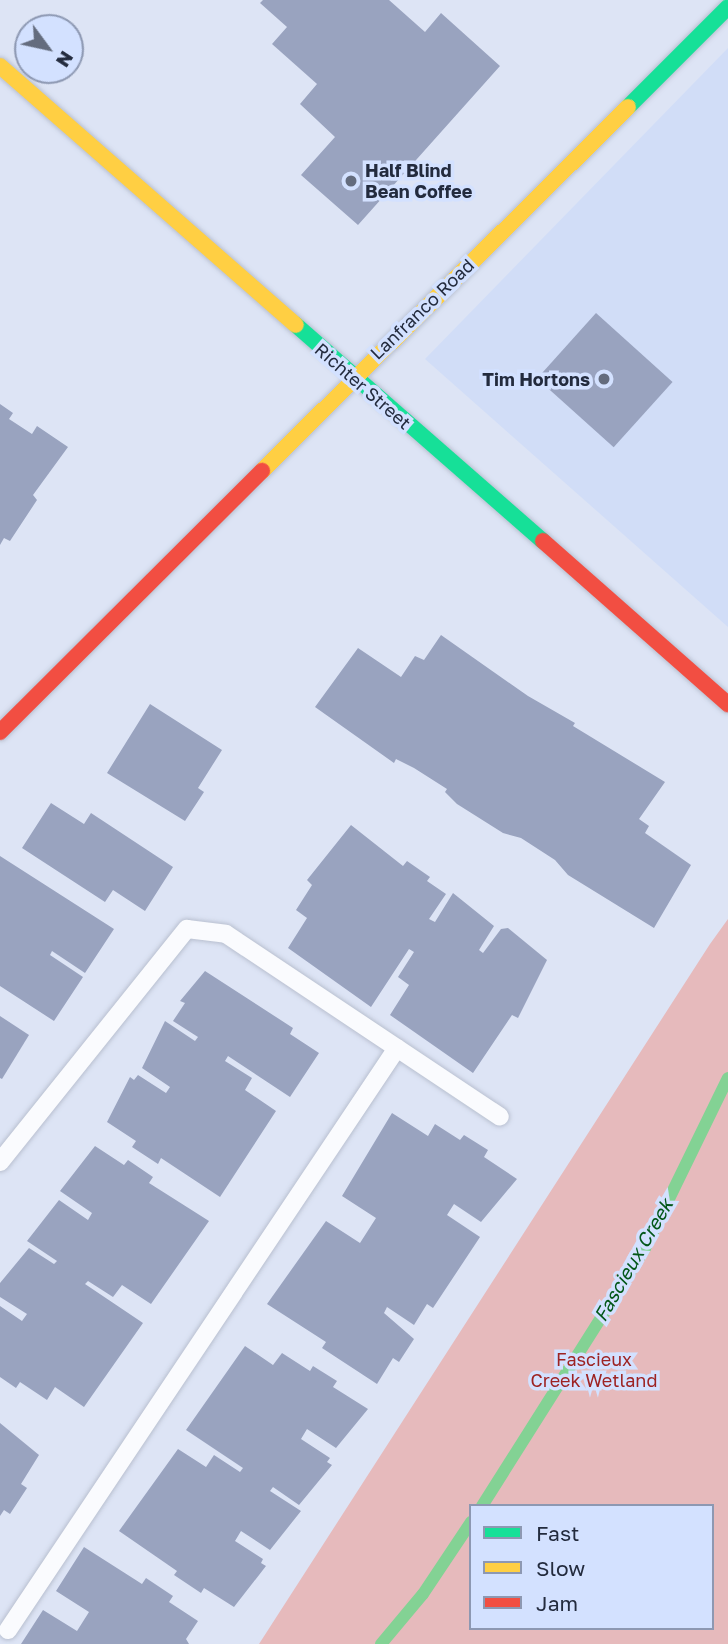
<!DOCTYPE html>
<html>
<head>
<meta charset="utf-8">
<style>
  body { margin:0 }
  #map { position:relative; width:728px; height:1644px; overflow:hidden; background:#dde4f5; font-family:"Golos Text",sans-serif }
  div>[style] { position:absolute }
  .built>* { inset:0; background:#d1ddf7 }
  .green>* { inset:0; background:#e6babc }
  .stream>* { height:12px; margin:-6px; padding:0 6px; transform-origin:6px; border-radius:6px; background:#83d294 }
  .building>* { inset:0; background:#99a3bf; transform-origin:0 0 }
  .roads { filter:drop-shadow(0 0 2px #b9c0d0) drop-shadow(0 0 2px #b9c0d0) }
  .lane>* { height:18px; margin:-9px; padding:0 9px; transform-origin:9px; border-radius:9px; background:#fafbfe }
  .fast>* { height:16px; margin:-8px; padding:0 8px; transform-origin:8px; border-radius:8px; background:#16e098 }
  .slow>* { height:16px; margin:-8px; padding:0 8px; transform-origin:8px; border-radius:8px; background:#ffcf43 }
  .jam>* { height:16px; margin:-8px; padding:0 8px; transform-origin:8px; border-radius:8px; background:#f24e42 }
  .dots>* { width:19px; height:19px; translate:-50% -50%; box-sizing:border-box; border:4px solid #d3e1ff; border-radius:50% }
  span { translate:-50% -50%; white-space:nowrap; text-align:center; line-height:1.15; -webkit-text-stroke:7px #d3e1ff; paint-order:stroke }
  .poi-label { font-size:18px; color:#232b3e; font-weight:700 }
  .left { translate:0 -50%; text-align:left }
  .right { translate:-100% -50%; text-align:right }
  .street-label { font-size:18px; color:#232b3e }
  .park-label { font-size:18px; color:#9d2323 }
  .water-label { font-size:19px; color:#035719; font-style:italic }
  .legend { position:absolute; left:469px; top:1504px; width:245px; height:126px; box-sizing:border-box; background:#d3e1ff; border:2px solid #8d98b2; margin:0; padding:9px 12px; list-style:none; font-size:21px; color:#232b3e }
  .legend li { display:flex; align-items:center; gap:14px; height:35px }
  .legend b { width:35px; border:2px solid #8d98b2 }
  .north { position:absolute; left:14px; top:14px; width:70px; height:70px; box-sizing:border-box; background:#d3e1ff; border:2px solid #8d98b2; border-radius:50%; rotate:123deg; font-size:19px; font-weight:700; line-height:28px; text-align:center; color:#232b3e }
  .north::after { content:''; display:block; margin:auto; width:24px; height:32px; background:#646c7e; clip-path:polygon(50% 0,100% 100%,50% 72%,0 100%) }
</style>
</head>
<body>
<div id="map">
  <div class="built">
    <i style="clip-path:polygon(728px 48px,728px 627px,425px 359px)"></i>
  </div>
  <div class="green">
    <i style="clip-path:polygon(evenodd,728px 919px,728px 1644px,259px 1644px,710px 944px,728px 919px,471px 1506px,712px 1506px,712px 1628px,471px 1628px,471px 1506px)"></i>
  </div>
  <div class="stream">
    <i style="left:482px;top:1506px;width:305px;rotate:-57.7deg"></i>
    <i style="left:645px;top:1248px;width:189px;rotate:-64deg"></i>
    <i style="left:381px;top:1644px;width:65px;rotate:-50deg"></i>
    <i style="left:423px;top:1594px;width:87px;rotate:-56.3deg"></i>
  </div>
  <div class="building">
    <i style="clip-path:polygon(263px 0,389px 0,425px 32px,441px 13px,500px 66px,358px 225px,301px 175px,335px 137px,300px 104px,317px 84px,272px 44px,287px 27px,260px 3px)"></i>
    <i style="left:596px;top:313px;width:103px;height:88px;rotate:42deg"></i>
    <i style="clip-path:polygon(0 404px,13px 413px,9px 419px,32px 434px,37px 426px,68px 447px,33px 495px,37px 500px,10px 541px,4px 538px,0 545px)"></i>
    <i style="clip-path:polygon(441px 635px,528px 696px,575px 723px,573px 726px,665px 782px,639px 819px,649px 826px,645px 833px,691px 865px,654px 928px,568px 875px,555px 860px,521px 838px,503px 833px,457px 804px,445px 792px,447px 789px,414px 768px,396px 759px,394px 763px,315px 707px,358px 648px,401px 677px,415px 656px,424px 660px)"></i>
    <i style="clip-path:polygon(150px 704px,222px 750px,198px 788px,204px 792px,185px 821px,107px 773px)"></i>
    <i style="clip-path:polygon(51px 803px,84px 824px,91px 813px,173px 867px,145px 911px,113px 890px,105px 902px,22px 848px)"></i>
    <i style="clip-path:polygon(351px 825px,403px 866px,407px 861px,430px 877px,427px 881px,446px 894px,429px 919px,435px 922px,453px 893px,494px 926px,479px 950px,483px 953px,501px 929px,508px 928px,547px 960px,518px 1018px,512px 1015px,473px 1073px,390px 1015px,409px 985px,398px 977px,414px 952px,409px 949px,371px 1007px,288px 948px,307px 918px,296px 910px,312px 885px,307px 880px)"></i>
    <i style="clip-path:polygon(0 856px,114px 929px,85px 973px,52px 951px,50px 955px,83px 977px,54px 1021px,0 986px)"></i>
    <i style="clip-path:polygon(205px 971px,293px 1028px,290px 1034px,319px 1053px,290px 1097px,228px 1056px,225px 1061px,252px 1078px,245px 1090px,276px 1111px,220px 1197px,161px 1158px,158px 1164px,132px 1147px,136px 1141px,107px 1122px,130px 1077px,134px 1080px,138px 1075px,166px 1093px,170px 1087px,142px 1068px,165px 1021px,195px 1041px,198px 1037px,173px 1021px,185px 1003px,180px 1001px)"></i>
    <i style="clip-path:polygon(0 1016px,29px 1035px,2px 1079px,0 1078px)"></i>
    <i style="clip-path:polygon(392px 1113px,428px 1136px,435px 1124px,460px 1140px,464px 1135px,488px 1150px,484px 1157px,517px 1179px,481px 1222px,454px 1204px,447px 1215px,480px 1237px,433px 1308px,427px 1304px,414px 1325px,387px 1307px,384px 1313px,414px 1339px,399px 1362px,393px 1358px,377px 1384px,322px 1348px,326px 1342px,267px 1304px,326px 1221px,360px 1243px,376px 1218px,342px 1196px)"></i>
    <i style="clip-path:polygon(95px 1146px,124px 1165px,128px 1160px,153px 1177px,149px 1183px,209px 1221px,151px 1304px,122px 1285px,113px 1297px,88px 1281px,85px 1284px,143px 1323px,84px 1407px,55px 1387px,47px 1400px,20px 1382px,16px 1388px,0 1377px,0 1306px,22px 1321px,27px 1314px,0 1297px,0 1283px,29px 1248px,54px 1264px,57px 1261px,27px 1241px,59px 1200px,88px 1220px,92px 1213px,60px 1191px)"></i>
    <i style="clip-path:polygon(245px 1346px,273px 1365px,282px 1353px,310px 1371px,313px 1366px,337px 1381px,333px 1387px,368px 1409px,336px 1448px,307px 1429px,301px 1439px,330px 1458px,327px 1462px,332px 1465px,299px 1505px,273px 1487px,270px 1491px,301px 1511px,270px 1550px,241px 1531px,235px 1541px,263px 1559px,261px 1563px,266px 1566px,234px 1607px,204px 1588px,201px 1593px,174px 1575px,177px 1571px,119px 1531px,178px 1449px,206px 1467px,214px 1455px,240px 1472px,243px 1468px,186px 1430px)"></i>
    <i style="clip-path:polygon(0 1423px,39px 1455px,21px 1484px,27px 1488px,10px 1514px,4px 1510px,0 1516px)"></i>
    <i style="clip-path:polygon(84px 1547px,142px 1584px,146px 1578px,173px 1596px,169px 1602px,198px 1621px,186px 1639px,189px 1644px,21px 1644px,43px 1610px,77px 1631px,89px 1612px,56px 1591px)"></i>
  </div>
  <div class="roads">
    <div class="lane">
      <i style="left:0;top:1162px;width:299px;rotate:-51.3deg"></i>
      <i style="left:187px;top:929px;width:39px;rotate:7deg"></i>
      <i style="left:226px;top:934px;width:329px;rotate:33.7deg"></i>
      <i style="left:8px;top:1630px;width:700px;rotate:-56.24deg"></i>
    </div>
    <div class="fast">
      <i style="left:628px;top:107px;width:141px;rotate:-45deg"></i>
      <i style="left:296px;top:325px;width:328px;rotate:41.2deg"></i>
    </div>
    <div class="slow">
      <i style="left:0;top:66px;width:393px;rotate:41.2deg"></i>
      <i style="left:262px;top:471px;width:516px;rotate:-44.84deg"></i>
    </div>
    <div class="jam">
      <i style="left:543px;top:541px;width:247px;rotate:41.4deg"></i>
      <i style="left:0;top:732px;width:370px;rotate:-44.9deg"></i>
    </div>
  </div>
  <div class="dots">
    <i style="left:351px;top:181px;background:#646c7e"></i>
    <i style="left:604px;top:379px;background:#646c7e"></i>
  </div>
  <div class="poi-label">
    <span class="left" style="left:365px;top:181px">Half Blind<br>Bean Coffee</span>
    <span class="right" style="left:590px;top:379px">Tim Hortons</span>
  </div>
  <div class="street-label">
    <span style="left:422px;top:309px;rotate:-44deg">Lanfranco Road</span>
    <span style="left:363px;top:386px;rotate:41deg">Richter Street</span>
  </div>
  <div class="park-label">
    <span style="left:594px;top:1370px">Fascieux<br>Creek Wetland</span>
  </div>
  <div class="water-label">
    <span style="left:633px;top:1260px;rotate:-60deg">Fascieux Creek</span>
  </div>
  <ul class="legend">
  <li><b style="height:9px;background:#16e098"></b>Fast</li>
  <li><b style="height:9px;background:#ffcf43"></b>Slow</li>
  <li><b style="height:9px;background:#f24e42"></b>Jam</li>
  </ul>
  <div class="north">N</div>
</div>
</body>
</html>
